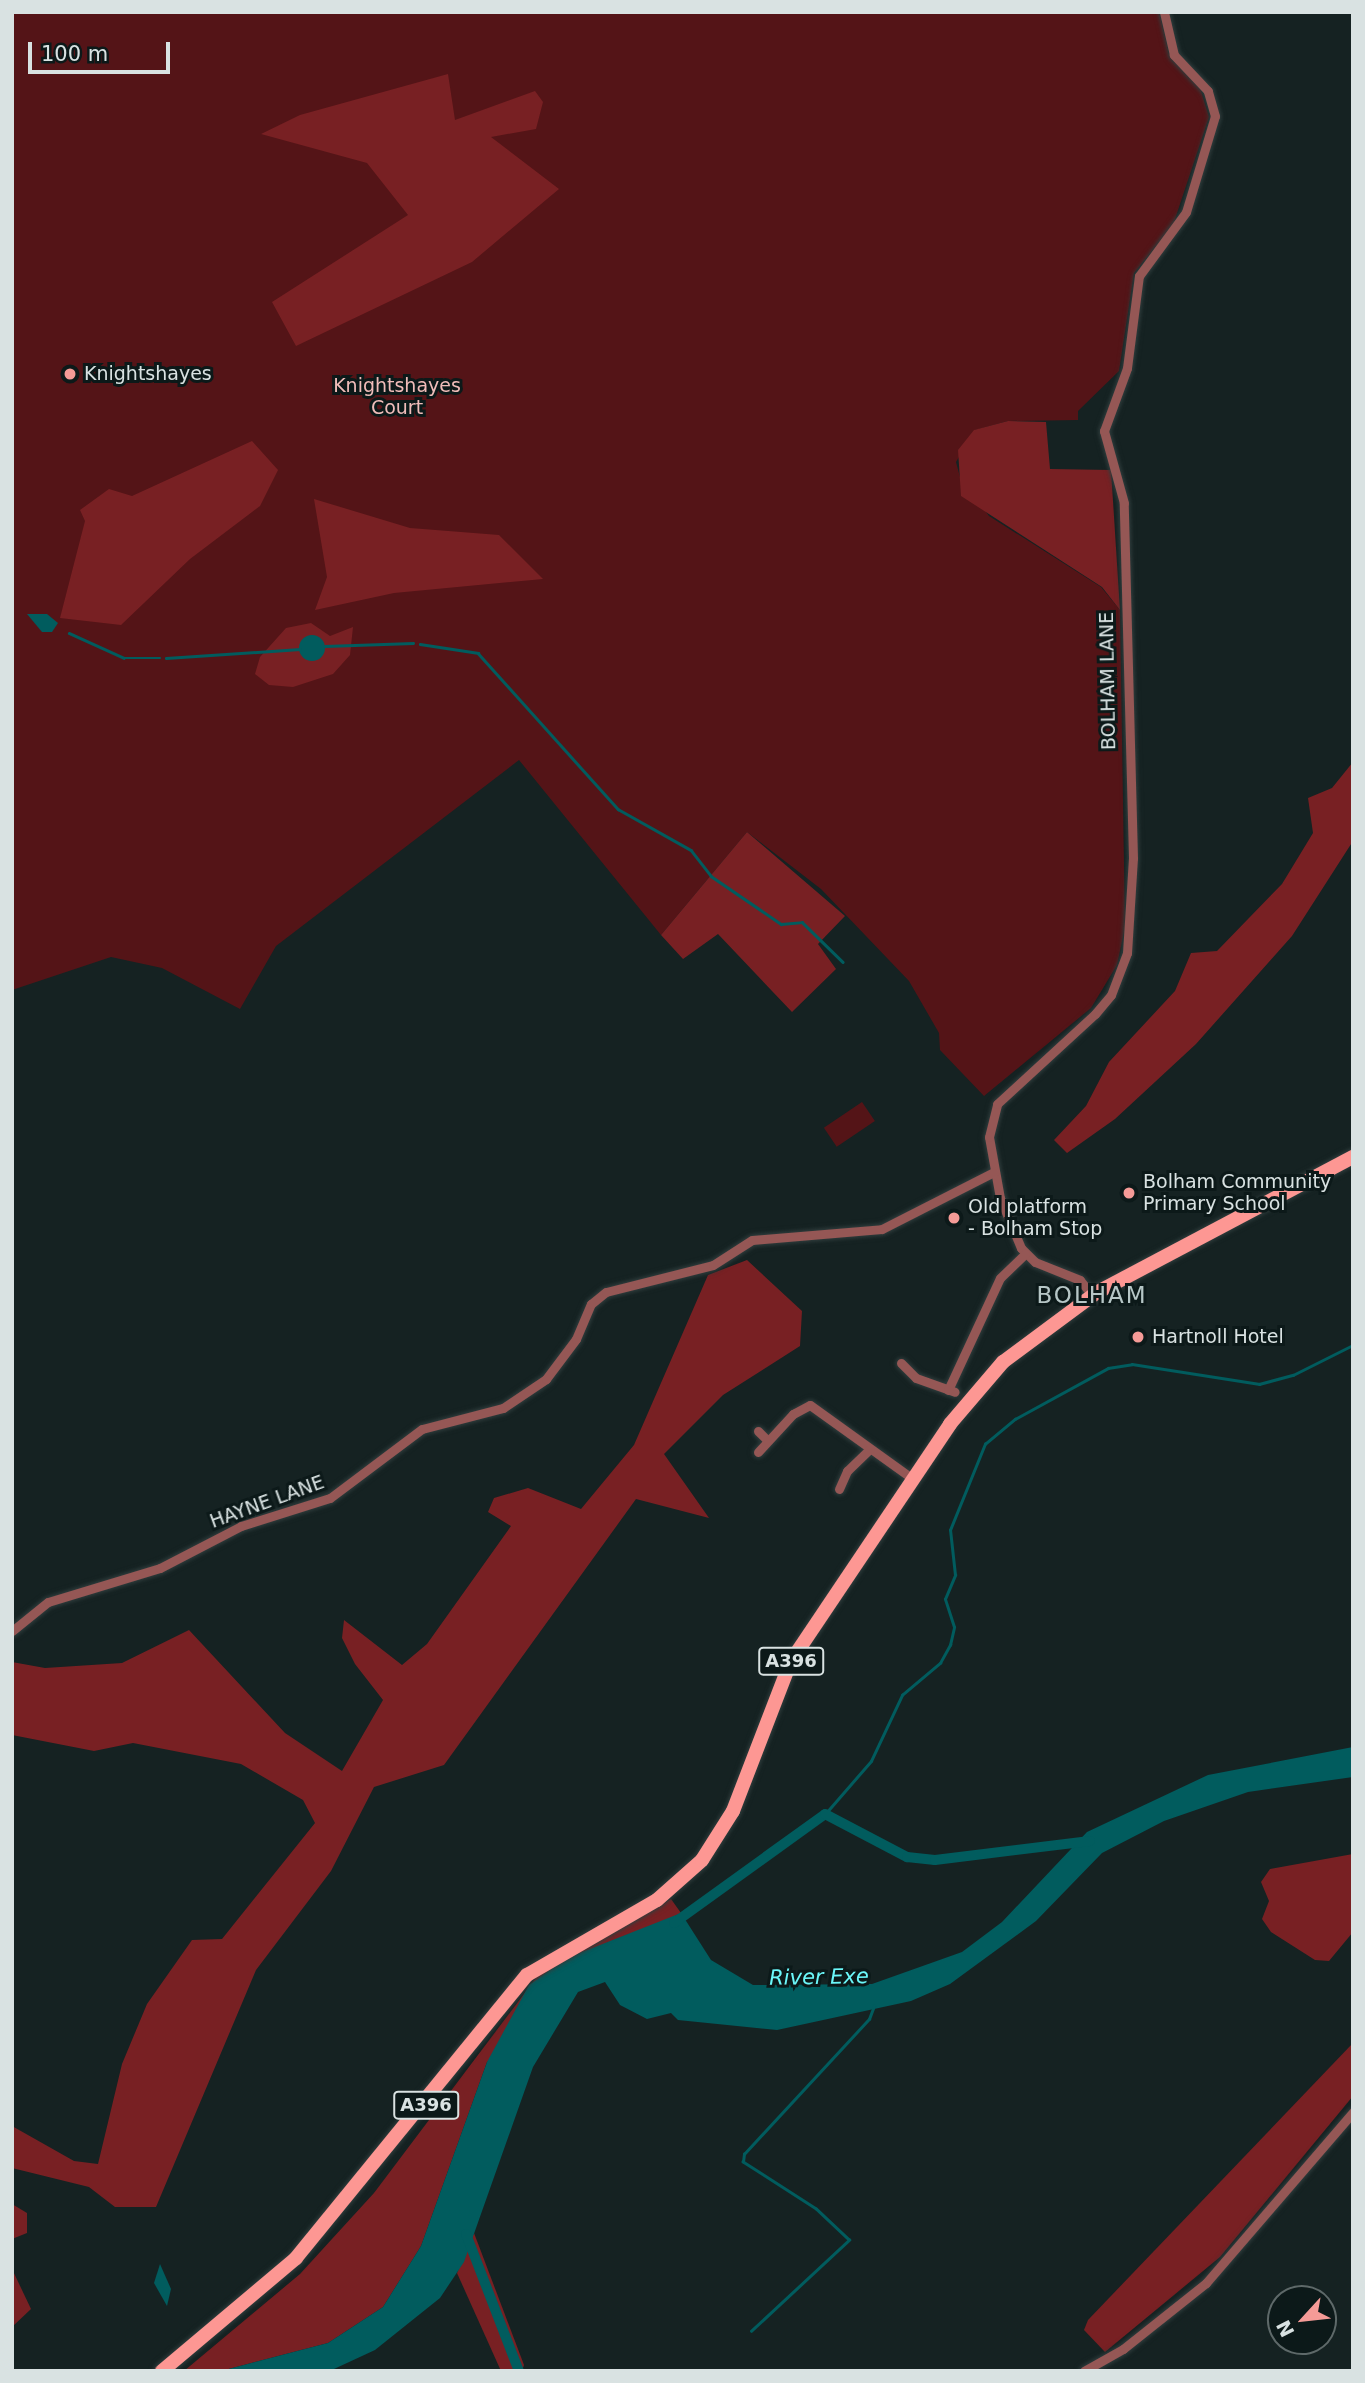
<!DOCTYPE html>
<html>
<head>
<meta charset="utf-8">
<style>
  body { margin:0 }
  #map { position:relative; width:1365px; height:2383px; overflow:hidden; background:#152222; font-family:"DejaVu Sans",sans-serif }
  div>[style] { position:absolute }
  .green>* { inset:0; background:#541417; transform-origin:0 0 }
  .forest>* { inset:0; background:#782023 }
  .water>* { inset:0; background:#015c5e }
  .round { border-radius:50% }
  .stream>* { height:2.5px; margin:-1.25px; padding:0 1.25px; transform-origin:1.25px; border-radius:1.25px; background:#015c5e }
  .canal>* { height:10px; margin:-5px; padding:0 5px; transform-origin:5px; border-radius:5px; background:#015c5e }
  .roads { filter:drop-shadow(0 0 2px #303d3d) drop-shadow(0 0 2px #303d3d) }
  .street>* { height:9px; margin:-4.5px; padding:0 4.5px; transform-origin:4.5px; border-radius:4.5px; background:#955755 }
  .primary>* { height:14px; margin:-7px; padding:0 7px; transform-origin:7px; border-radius:7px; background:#fd9793 }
  .dots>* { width:19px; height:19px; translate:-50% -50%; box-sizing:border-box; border:4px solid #0c1919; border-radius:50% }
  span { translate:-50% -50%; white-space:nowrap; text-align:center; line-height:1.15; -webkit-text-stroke:6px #0c1919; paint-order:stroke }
  .shield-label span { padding:2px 5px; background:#0c1919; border:2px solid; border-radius:5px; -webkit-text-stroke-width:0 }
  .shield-label { font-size:18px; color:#d9e2e2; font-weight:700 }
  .poi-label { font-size:19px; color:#d9e2e2 }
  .left { translate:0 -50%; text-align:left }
  .park-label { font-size:19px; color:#f0bcb9 }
  .street-label { font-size:19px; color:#d9e2e2 }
  .water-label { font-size:21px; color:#6bf8fa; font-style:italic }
  .quarter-label { font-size:23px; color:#b6c6c6; letter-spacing:2px }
  .frame { position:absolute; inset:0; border:14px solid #d9e2e2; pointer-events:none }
  .north { position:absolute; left:1267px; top:2285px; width:70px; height:70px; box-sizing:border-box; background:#0c1919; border:2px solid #5e6969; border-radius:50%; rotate:243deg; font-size:19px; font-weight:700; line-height:28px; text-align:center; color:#d9e2e2 }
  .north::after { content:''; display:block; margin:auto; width:24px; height:32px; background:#f59b97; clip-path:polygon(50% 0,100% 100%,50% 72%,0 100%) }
  .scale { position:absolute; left:28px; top:42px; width:142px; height:32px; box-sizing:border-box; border:4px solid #d9e2e2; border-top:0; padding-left:9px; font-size:21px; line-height:24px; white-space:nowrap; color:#d9e2e2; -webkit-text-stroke:5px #0c1919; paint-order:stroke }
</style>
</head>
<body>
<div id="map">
  <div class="green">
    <i style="clip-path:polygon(12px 12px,1159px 12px,1169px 54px,1200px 88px,1209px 117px,1173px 225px,1134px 273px,1119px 371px,1078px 411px,1078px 420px,1008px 421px,975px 430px,956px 462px,960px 477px,989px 516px,1101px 587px,1120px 610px,1125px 927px,1117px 965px,1091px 1008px,984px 1096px,940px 1050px,939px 1033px,909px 981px,821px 889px,747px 832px,661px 935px,519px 760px,276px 946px,240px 1009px,162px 968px,111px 957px,12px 990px)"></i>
    <i style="left:862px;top:1102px;width:23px;height:46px;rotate:56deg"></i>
  </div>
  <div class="forest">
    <i style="clip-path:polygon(448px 74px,455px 120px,535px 91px,543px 102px,536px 129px,491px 137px,559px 189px,472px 262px,296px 346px,272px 302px,408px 215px,367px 163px,261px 134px,300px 115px)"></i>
    <i style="clip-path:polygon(1008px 421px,1046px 422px,1050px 469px,1111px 470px,1120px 610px,1102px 587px,961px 496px,958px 450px,974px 430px)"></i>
    <i style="clip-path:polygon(252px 441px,278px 470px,260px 506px,190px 559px,121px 625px,60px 618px,85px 521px,80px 510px,109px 489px,132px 496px)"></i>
    <i style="clip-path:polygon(314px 499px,410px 528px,499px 535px,543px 579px,394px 593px,315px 610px,327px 577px)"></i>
    <i style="clip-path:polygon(311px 623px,330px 636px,353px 627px,350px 655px,333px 674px,293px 687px,269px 685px,255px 674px,260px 657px,286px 628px)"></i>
    <i style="clip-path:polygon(1353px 762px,1353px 841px,1292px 936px,1196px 1044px,1115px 1119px,1067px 1153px,1054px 1140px,1086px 1106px,1109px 1062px,1175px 991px,1191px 953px,1217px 951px,1282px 884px,1313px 833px,1308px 798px,1332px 788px)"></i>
    <i style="clip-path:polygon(747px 832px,845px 916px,818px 944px,836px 969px,792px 1012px,718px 934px,683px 959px,661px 935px)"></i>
    <i style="clip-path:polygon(747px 1260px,802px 1311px,800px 1346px,723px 1395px,664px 1454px,709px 1518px,636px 1499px,444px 1765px,374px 1787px,331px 1871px,256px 1970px,156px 2207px,115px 2207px,89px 2187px,12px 2168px,12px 2126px,74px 2161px,98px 2164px,122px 2064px,147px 2004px,192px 1940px,222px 1939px,315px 1823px,303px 1800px,241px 1764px,133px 1743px,94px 1751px,12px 1735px,12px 1662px,45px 1668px,122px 1663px,189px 1630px,285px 1733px,342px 1771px,383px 1700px,355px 1664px,342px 1638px,344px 1620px,402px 1665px,427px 1644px,511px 1526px,488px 1512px,494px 1498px,528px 1488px,581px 1509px,634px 1445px,708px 1275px)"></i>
    <i style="clip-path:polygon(1353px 1854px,1353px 1932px,1329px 1961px,1315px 1960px,1271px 1932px,1262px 1919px,1269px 1901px,1261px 1882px,1270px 1869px)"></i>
    <i style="clip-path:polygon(671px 1899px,681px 1913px,641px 1933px,487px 2062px,421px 2246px,383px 2307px,328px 2343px,221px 2371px,184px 2371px,300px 2274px,374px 2193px,542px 1970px)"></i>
    <i style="clip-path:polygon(1353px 2043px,1353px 2096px,1220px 2257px,1105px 2352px,1084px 2330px,1088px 2320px)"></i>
    <i style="clip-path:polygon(12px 2204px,27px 2213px,27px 2233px,12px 2239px)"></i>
    <i style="clip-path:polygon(474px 2233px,524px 2365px,522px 2371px,501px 2371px,457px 2273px)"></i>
    <i style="clip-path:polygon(12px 2269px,31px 2309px,12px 2327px)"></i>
  </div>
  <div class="water">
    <i style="clip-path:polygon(27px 614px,47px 614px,58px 623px,52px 632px,42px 632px)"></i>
    <i class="round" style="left:299px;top:635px;width:26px;height:26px"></i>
    <i style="clip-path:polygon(1353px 1747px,1353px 1777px,1248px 1792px,1164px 1821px,1102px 1853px,1036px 1921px,950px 1984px,911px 2001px,777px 2030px,678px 2020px,671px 2013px,647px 2019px,620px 2005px,605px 1982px,578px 1992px,533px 2067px,464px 2262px,440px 2298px,375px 2350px,334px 2369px,221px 2371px,328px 2343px,383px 2307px,421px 2246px,487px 2062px,529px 1985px,567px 1958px,681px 1913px,711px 1960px,753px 1985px,872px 1984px,962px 1952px,1002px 1922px,1087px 1832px,1208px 1775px)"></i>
    <i style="clip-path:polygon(160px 2264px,171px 2289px,167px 2306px,154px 2283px)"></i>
  </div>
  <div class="stream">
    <i style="left:69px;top:633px;width:60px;rotate:24.4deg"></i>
    <i style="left:124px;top:658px;width:36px"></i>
    <i style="left:420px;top:644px;width:59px;rotate:8.8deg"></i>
    <i style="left:478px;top:653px;width:210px;rotate:48.1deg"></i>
    <i style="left:618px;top:809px;width:84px;rotate:29.3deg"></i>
    <i style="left:691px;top:850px;width:33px;rotate:52deg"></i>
    <i style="left:711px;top:876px;width:85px;rotate:34.4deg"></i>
    <i style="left:781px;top:924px;width:21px;rotate:-5deg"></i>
    <i style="left:802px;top:922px;width:57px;rotate:44.3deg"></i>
    <i style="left:325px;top:646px;width:88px;rotate:-2deg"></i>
    <i style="left:166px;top:658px;width:134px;rotate:-3.8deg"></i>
    <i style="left:825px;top:1814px;width:70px;rotate:-49deg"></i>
    <i style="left:871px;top:1761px;width:73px;rotate:-64.8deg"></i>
    <i style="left:902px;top:1695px;width:50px;rotate:-40.1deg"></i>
    <i style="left:940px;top:1663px;width:21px;rotate:-61deg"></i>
    <i style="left:950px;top:1645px;width:18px;rotate:-77deg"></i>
    <i style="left:954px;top:1627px;width:29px;rotate:-108deg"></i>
    <i style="left:945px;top:1599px;width:26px;rotate:-67deg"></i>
    <i style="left:955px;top:1575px;width:45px;rotate:-96.3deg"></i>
    <i style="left:950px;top:1530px;width:93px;rotate:-67.9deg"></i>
    <i style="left:985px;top:1444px;width:39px;rotate:-40deg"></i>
    <i style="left:1015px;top:1419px;width:106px;rotate:-28.7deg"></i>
    <i style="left:1108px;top:1368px;width:24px;rotate:-9deg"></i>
    <i style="left:1132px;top:1364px;width:129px;rotate:8.9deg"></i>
    <i style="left:1259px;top:1384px;width:35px;rotate:-15deg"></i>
    <i style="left:1293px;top:1375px;width:67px;rotate:-26.6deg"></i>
    <i style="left:751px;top:2331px;width:134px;rotate:-42.9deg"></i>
    <i style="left:849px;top:2240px;width:45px;rotate:-136.8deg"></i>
    <i style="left:816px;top:2209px;width:87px;rotate:-147.2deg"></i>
    <i style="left:743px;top:2162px;width:8px;rotate:-83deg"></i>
    <i style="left:744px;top:2154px;width:184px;rotate:-47.2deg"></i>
    <i style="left:869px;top:2019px;width:14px;rotate:-69deg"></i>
  </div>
  <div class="canal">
    <i style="left:674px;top:1923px;width:186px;rotate:-35.8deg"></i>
    <i style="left:825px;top:1814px;width:93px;rotate:27.7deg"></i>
    <i style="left:907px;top:1857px;width:28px;rotate:6deg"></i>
    <i style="left:935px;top:1860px;width:156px;rotate:-7deg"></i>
    <i style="left:466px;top:2234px;width:147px;rotate:68.9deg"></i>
  </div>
  <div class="roads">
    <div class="street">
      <i style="left:1092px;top:1295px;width:19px;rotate:-129deg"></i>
      <i style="left:1080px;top:1280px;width:48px;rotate:-158.2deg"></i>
      <i style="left:1035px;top:1262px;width:20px;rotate:-135deg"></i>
      <i style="left:1021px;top:1248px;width:54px;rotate:-112.8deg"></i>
      <i style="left:1000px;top:1198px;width:62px;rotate:-100.2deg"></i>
      <i style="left:989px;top:1137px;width:34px;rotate:-76deg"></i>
      <i style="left:997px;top:1104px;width:133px;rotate:-42.6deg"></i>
      <i style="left:1095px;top:1014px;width:25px;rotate:-50deg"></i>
      <i style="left:1111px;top:995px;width:45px;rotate:-69.1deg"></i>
      <i style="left:1127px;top:953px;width:95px;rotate:-86.4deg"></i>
      <i style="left:1133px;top:858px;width:355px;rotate:-91.5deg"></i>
      <i style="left:1124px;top:503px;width:75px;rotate:-105.5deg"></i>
      <i style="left:1104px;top:431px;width:67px;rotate:-69.9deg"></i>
      <i style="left:1127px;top:368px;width:93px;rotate:-82.6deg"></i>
      <i style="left:1139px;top:276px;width:79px;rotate:-53.7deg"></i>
      <i style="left:1186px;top:212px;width:100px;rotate:-73.2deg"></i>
      <i style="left:1215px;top:116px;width:26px;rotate:-106deg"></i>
      <i style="left:1208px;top:91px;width:50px;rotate:-133.4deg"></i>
      <i style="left:1174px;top:55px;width:44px;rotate:-103.1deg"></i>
      <i style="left:901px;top:1363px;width:21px;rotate:45deg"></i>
      <i style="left:916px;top:1378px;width:41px;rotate:19.7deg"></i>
      <i style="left:948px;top:1390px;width:123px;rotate:-65.1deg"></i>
      <i style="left:1000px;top:1278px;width:35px;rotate:-44deg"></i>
      <i style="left:758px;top:1431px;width:13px;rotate:45deg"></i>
      <i style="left:758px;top:1452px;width:52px;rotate:-47.4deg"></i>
      <i style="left:793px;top:1414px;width:19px;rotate:-28deg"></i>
      <i style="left:810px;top:1405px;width:127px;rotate:35.7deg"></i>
      <i style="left:839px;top:1489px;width:20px;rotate:-66deg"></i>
      <i style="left:847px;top:1471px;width:32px;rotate:-44deg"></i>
      <i style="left:12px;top:1631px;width:46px;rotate:-38.9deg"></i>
      <i style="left:48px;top:1602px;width:117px;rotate:-16.9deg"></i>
      <i style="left:160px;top:1568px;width:91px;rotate:-27.4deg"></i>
      <i style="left:241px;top:1526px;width:93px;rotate:-17.5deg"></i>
      <i style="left:330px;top:1498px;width:115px;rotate:-36.9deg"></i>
      <i style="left:422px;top:1429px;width:84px;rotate:-14.5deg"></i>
      <i style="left:503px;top:1408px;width:52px;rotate:-34deg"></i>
      <i style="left:546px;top:1379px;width:50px;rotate:-53.1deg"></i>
      <i style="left:576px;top:1339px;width:38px;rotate:-67deg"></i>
      <i style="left:591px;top:1304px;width:19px;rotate:-39deg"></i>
      <i style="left:606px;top:1292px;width:110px;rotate:-14.2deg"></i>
      <i style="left:713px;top:1265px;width:46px;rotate:-32.7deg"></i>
      <i style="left:752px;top:1240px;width:130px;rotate:-4.8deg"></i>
      <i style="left:882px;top:1229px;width:126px;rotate:-27deg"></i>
      <i style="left:1084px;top:2371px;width:45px;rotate:-29.4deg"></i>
      <i style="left:1123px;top:2349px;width:106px;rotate:-38.5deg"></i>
      <i style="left:1206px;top:2283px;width:225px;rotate:-49.3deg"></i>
    </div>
    <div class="primary">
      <i style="left:162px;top:2371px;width:175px;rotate:-40.1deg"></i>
      <i style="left:296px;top:2258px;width:365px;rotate:-50.8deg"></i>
      <i style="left:527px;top:1975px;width:150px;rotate:-30deg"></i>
      <i style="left:657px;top:1900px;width:60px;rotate:-41.6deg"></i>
      <i style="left:702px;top:1860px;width:58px;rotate:-57.7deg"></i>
      <i style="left:733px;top:1811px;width:161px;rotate:-68.9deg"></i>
      <i style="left:791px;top:1661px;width:285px;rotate:-56.1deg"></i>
      <i style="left:950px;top:1424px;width:82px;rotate:-49.5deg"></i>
      <i style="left:1003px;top:1362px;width:116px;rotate:-36.6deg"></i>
      <i style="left:1096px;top:1293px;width:291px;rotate:-27.9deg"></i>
    </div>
  </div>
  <div class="dots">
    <i style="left:70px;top:374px;background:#f59b97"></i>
    <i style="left:1129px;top:1193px;background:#f59b97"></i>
    <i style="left:954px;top:1218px;background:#f59b97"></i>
    <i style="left:1138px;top:1337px;background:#f59b97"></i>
  </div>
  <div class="shield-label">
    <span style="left:791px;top:1661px">A396</span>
    <span style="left:426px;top:2105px">A396</span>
  </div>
  <div class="poi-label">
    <span class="left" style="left:84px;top:374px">Knightshayes</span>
    <span class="left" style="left:1143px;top:1193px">Bolham Community<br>Primary School</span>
    <span class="left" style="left:968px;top:1218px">Old platform<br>- Bolham Stop</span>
    <span class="left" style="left:1152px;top:1337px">Hartnoll Hotel</span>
  </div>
  <div class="park-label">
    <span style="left:397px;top:397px">Knightshayes<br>Court</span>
  </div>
  <div class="street-label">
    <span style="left:1108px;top:681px;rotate:-91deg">BOLHAM LANE</span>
    <span style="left:267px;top:1502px;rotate:-20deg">HAYNE LANE</span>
  </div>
  <div class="water-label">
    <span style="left:819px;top:1977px;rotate:-1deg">River Exe</span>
  </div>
  <div class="quarter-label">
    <span style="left:1092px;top:1295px">BOLHAM</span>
  </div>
  <div class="frame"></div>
  <div class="north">N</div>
  <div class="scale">100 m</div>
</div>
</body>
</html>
